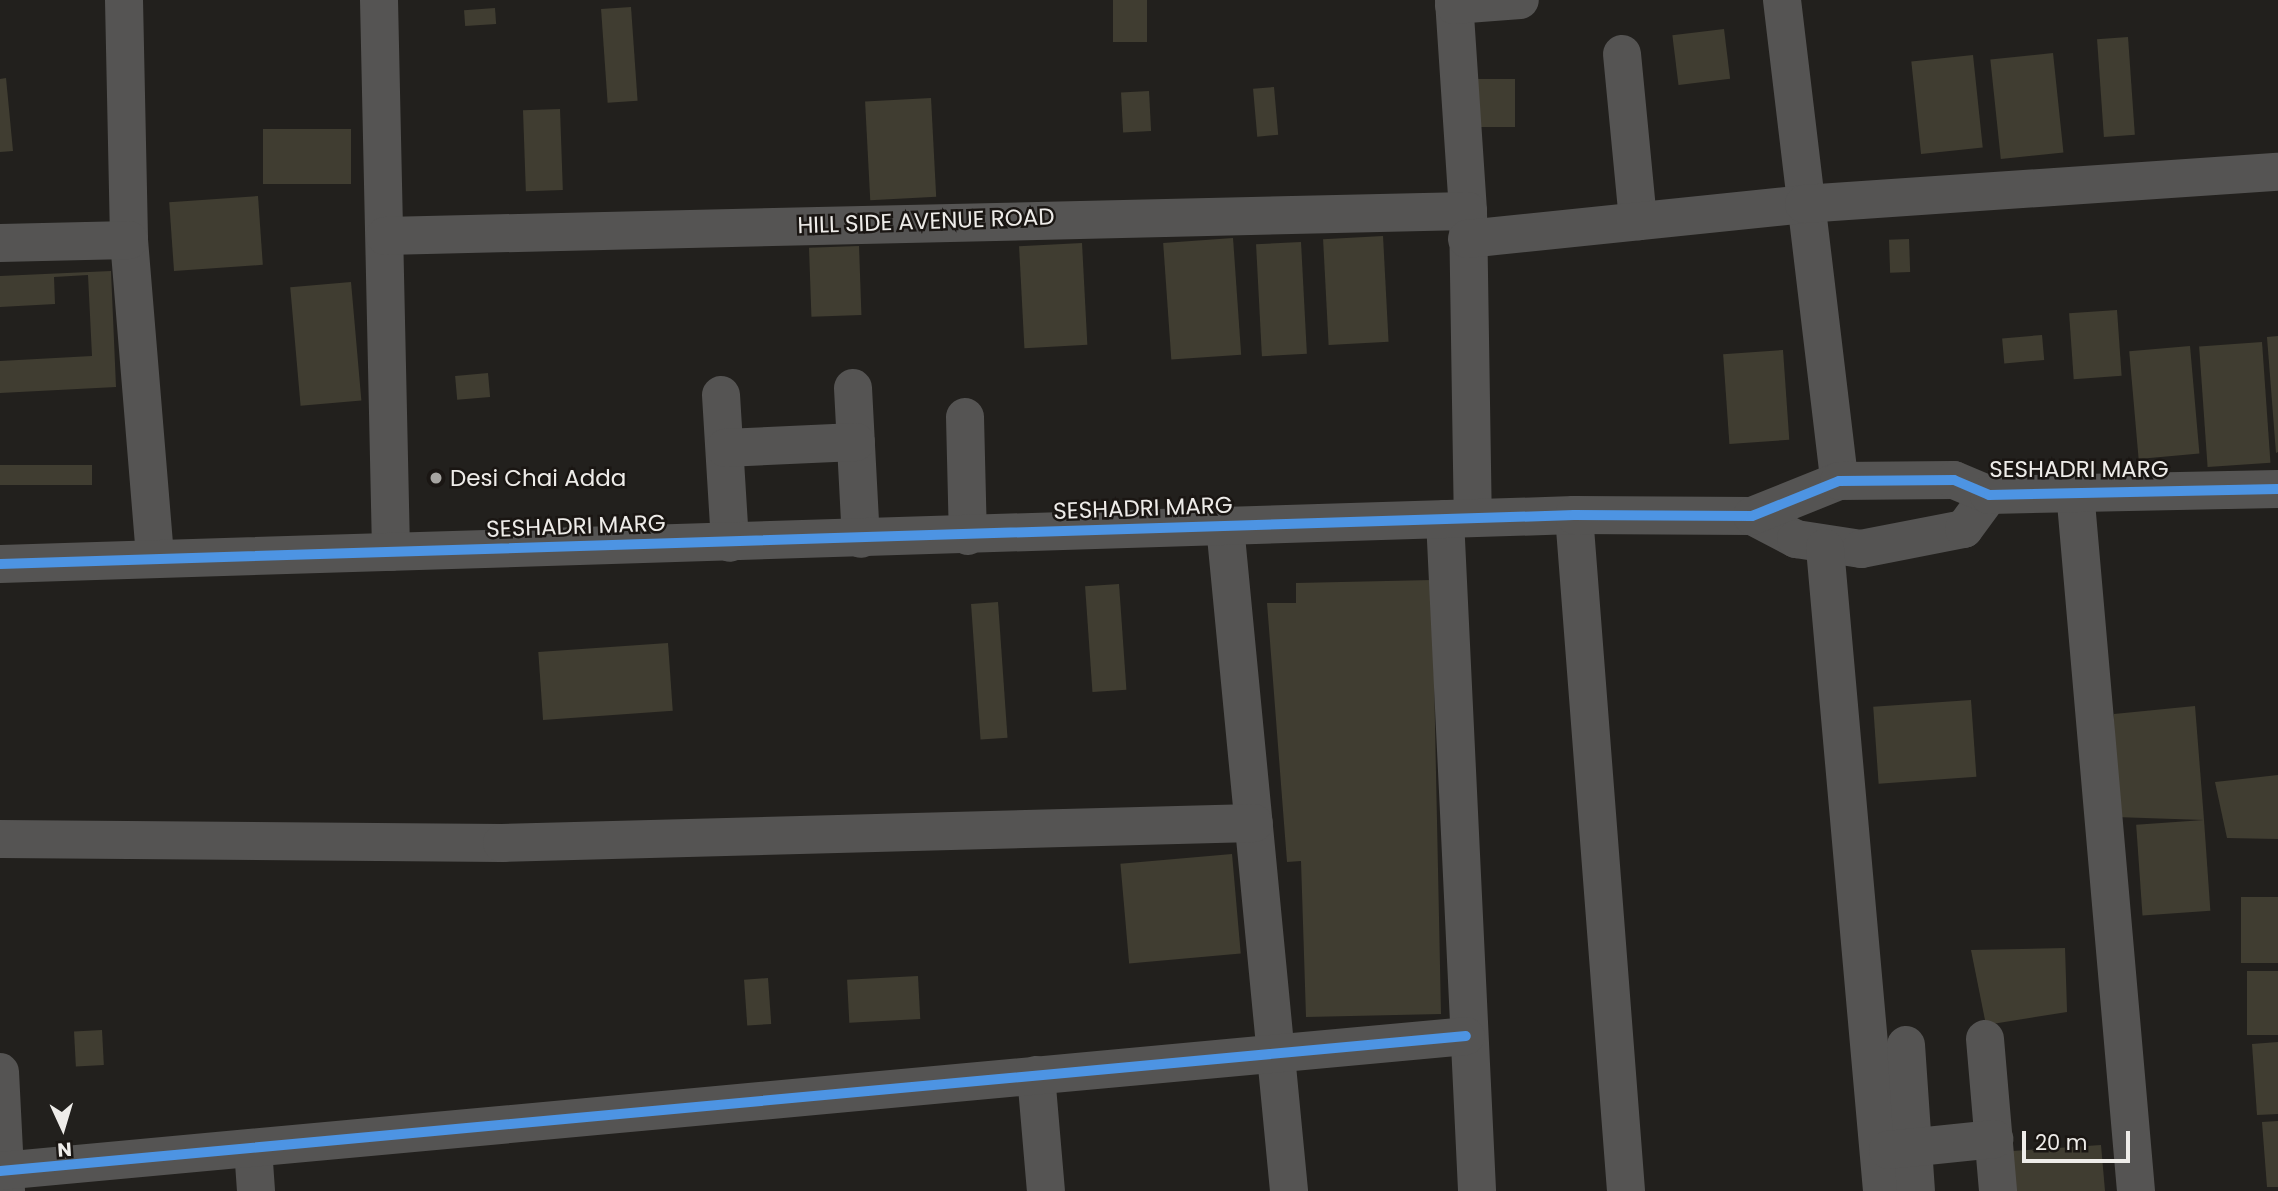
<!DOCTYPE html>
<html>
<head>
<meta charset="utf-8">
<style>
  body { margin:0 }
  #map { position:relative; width:2278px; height:1191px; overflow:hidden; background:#22201d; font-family:Poppins,sans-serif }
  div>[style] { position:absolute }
  .building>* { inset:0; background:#403d31; transform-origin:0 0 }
  .minor>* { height:38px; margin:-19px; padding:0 19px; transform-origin:19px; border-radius:19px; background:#555453 }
  .cycleway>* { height:10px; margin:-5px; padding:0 5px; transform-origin:5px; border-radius:5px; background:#4d94e3 }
  .dots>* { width:19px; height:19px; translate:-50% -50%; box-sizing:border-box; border:4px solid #1a1613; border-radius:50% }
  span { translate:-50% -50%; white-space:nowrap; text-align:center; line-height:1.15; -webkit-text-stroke:5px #1a1613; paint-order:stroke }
  .street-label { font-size:23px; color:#eeece9 }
  .poi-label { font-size:23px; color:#eeece9 }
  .left { translate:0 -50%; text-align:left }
  .north { position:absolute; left:28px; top:1093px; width:70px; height:70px; -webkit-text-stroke:5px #1a1613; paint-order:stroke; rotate:176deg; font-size:19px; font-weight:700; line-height:28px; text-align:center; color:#eeece9 }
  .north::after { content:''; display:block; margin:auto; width:24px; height:32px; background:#eeece9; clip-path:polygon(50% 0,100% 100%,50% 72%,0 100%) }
  .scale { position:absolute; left:2022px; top:1131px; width:108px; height:32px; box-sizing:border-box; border:4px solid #eeece9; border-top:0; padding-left:9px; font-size:21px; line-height:24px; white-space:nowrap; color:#eeece9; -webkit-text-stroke:5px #1a1613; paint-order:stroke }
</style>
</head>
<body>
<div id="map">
  <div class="building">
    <i style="left:1113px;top:0;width:34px;height:42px"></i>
    <i style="left:631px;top:7px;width:94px;height:30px;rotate:86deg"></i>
    <i style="left:495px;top:8px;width:16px;height:31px;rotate:86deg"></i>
    <i style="left:1724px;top:29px;width:50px;height:52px;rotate:83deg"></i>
    <i style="left:2128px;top:37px;width:98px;height:31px;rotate:86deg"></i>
    <i style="left:2053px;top:53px;width:100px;height:63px;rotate:84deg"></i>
    <i style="left:1973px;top:55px;width:93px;height:62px;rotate:84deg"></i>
    <i style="clip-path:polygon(6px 78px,13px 151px,0 152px,0 79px)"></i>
    <i style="left:1515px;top:79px;width:48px;height:48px;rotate:90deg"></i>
    <i style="left:1274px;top:87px;width:48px;height:21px;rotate:85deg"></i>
    <i style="left:1149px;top:91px;width:40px;height:28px;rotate:87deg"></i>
    <i style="left:931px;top:98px;width:99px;height:66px;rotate:87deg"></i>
    <i style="left:560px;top:109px;width:81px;height:37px;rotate:88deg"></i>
    <i style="left:351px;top:129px;width:55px;height:88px;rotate:90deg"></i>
    <i style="left:258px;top:196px;width:69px;height:89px;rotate:86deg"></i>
    <i style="left:1383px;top:236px;width:106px;height:60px;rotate:87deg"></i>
    <i style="left:1233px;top:238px;width:117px;height:70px;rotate:86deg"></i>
    <i style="left:1909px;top:239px;width:33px;height:20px;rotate:88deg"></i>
    <i style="left:1301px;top:242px;width:112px;height:45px;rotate:87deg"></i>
    <i style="left:1082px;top:243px;width:102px;height:63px;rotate:87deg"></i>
    <i style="left:859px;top:246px;width:69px;height:50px;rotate:88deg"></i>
    <i style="clip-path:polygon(111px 271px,116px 387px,0 393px,0 361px,92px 356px,88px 275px,54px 277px,55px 304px,0 307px,0 276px)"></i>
    <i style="left:351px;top:282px;width:119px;height:61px;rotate:85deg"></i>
    <i style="left:2117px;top:310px;width:66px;height:48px;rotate:86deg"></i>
    <i style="left:2042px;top:335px;width:25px;height:40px;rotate:85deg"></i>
    <i style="clip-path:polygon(2278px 336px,2278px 452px,2276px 453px,2267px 337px)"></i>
    <i style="left:2262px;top:342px;width:121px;height:63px;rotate:86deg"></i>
    <i style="left:2190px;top:346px;width:108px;height:61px;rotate:85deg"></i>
    <i style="left:1783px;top:350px;width:90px;height:60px;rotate:86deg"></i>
    <i style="left:488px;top:373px;width:24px;height:33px;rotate:85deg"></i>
    <i style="left:92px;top:465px;width:20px;height:92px;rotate:90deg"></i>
    <i style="clip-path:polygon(1432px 580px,1441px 1014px,1306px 1017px,1301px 861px,1287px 862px,1267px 603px,1296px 603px,1296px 583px)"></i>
    <i style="left:1119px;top:584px;width:106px;height:34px;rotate:86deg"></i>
    <i style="left:998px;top:602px;width:136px;height:27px;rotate:86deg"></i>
    <i style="left:668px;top:643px;width:68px;height:130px;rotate:86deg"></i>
    <i style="left:1971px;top:700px;width:77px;height:98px;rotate:86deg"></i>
    <i style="clip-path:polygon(2195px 706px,2204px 820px,2115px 817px,2114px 714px)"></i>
    <i style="clip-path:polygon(2278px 775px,2278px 839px,2227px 838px,2215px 782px)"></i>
    <i style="left:2204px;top:820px;width:91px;height:68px;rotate:86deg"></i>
    <i style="left:1232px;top:854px;width:100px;height:112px;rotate:85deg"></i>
    <i style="left:2278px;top:897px;width:66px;height:37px;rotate:90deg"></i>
    <i style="clip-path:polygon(2065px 948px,2067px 1012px,1986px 1025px,1971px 950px)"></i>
    <i style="left:2278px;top:971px;width:64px;height:31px;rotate:90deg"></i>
    <i style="left:918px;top:976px;width:43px;height:71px;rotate:87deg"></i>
    <i style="left:768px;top:978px;width:46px;height:24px;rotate:86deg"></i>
    <i style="left:102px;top:1030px;width:35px;height:28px;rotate:87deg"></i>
    <i style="clip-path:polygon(2278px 1042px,2278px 1114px,2257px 1115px,2252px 1044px)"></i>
    <i style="clip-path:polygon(2278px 1121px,2278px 1187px,2267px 1187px,2262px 1122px)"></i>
    <i style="clip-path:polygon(2101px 1145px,2105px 1191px,2015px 1191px,2012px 1151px)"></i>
  </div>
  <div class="minor">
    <i style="left:124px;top:0;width:240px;rotate:88.8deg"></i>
    <i style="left:129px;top:240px;width:320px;rotate:85.3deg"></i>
    <i style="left:379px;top:0;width:552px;rotate:88.75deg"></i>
    <i style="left:1454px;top:0;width:211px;rotate:86.2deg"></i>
    <i style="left:1468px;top:211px;width:307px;rotate:89.1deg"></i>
    <i style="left:1782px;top:0;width:484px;rotate:83.2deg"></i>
    <i style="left:1454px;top:5px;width:66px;rotate:-4.3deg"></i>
    <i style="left:1622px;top:54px;width:168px;rotate:84.5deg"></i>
    <i style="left:385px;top:236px;width:1083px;rotate:-1.32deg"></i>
    <i style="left:1467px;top:239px;width:339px;rotate:-5.9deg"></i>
    <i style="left:1804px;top:204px;width:475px;rotate:-3.9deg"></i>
    <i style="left:0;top:243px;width:129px;rotate:-1.3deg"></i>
    <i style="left:853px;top:388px;width:151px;rotate:87deg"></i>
    <i style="left:721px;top:395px;width:148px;rotate:86.5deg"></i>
    <i style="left:965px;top:417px;width:119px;rotate:88.6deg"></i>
    <i style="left:725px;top:448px;width:131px;rotate:-2.6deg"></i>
    <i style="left:2075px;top:491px;width:703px;rotate:85.02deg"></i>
    <i style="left:1574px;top:515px;width:678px;rotate:85.6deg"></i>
    <i style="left:1752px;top:516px;width:50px;rotate:27.6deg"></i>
    <i style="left:1796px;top:539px;width:66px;rotate:8.7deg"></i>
    <i style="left:1861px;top:549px;width:105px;rotate:-11deg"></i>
    <i style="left:1964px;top:529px;width:42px;rotate:-53.7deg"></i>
    <i style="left:1445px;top:519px;width:673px;rotate:87.27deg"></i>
    <i style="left:1225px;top:526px;width:668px;rotate:84.5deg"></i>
    <i style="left:1825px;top:548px;width:646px;rotate:84.93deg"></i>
    <i style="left:0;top:564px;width:1575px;rotate:-1.78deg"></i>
    <i style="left:1574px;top:515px;width:178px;rotate:0.3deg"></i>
    <i style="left:1752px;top:516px;width:94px;rotate:-21.9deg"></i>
    <i style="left:1839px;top:481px;width:115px;rotate:-0.5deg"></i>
    <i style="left:1954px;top:480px;width:38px;rotate:23deg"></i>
    <i style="left:1989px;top:495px;width:289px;rotate:-1.2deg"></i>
    <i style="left:0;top:839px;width:502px;rotate:0.46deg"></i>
    <i style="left:502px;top:843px;width:752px;rotate:-1.52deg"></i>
    <i style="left:1985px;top:1039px;width:153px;rotate:85.1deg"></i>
    <i style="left:1906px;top:1045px;width:146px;rotate:86.1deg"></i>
    <i style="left:0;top:1072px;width:119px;rotate:87.1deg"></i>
    <i style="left:1036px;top:1075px;width:116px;rotate:85.1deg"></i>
    <i style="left:253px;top:1148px;width:43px;rotate:86deg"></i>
    <i style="left:1888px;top:1150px;width:107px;rotate:-5.9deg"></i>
    <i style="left:0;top:1171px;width:1472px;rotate:-5.26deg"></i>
  </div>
  <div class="cycleway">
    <i style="left:0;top:564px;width:1575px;rotate:-1.78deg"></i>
    <i style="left:1574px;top:515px;width:178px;rotate:0.3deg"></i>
    <i style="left:1752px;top:516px;width:94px;rotate:-21.9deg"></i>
    <i style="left:1839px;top:481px;width:115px;rotate:-0.5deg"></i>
    <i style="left:1954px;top:480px;width:38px;rotate:23deg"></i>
    <i style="left:1989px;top:495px;width:289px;rotate:-1.2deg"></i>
    <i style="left:0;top:1171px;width:1472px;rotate:-5.26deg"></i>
  </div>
  <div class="dots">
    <i style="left:436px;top:478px;background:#a7a5a2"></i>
  </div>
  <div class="street-label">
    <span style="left:926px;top:221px;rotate:-2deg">HILL SIDE AVENUE ROAD</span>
    <span style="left:2079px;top:469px">SESHADRI MARG</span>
    <span style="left:1143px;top:508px;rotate:-2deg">SESHADRI MARG</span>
    <span style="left:576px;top:526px;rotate:-2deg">SESHADRI MARG</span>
  </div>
  <div class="poi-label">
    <span class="left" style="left:450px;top:478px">Desi Chai Adda</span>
  </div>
  <div class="north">N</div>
  <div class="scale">20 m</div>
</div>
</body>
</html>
